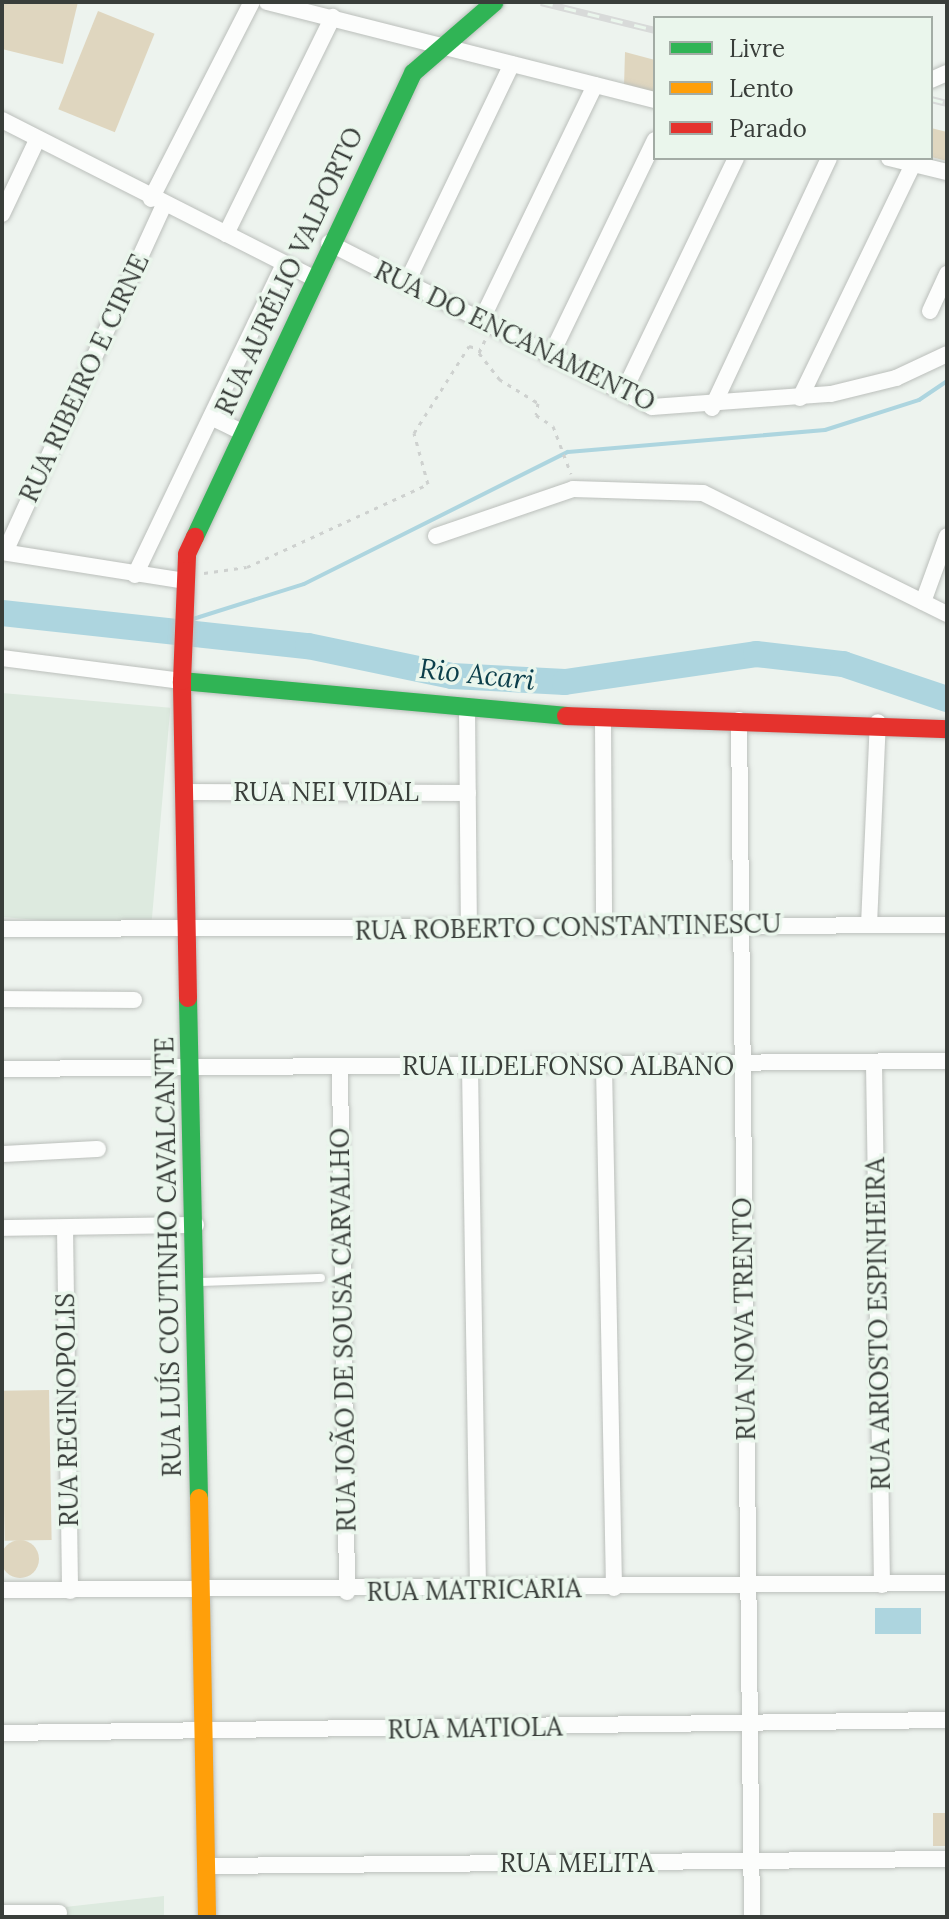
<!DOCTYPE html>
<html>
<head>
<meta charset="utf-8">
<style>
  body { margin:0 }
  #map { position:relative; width:949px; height:1919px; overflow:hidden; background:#edf3ee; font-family:Lora,serif }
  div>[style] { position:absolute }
  .built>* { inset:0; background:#ddeadf; transform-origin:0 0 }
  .green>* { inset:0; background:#dfd6bf; transform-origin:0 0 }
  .round { border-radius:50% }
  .water>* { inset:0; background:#add5df; transform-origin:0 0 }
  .stream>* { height:4px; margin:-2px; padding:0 2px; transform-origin:2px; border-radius:2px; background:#add5df }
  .river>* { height:26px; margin:-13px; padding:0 13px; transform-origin:13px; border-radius:13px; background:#add5df }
  .path>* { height:3px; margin-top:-1.5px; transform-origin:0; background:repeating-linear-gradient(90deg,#ced1cf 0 4px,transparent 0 10px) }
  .roads { filter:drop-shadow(0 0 2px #bbbfbb) drop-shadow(0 0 2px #bbbfbb) }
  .lane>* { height:8px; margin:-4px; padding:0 4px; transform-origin:4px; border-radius:4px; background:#fcfdfc }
  .street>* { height:16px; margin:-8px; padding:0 8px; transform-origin:8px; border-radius:8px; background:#fcfdfc }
  .fast>* { height:18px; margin:-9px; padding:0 9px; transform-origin:9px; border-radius:9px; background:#30b455 }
  .slow>* { height:18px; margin:-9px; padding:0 9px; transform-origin:9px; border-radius:9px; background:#ff9f0a }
  .jam>* { height:18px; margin:-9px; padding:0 9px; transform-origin:9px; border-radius:9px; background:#e5322d }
  .rail>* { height:7px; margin-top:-3.5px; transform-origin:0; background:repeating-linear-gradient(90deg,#eaf6ec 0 12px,#d8dad9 0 24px); box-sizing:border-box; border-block:2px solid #d8dad9 }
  span { translate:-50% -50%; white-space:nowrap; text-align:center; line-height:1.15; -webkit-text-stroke:7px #eaf6ec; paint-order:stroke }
  .street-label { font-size:26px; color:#393e3a }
  .water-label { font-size:28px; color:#0b3e4a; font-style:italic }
  .frame { position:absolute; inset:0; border:4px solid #393e3a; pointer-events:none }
  .legend { position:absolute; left:653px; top:16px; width:280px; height:144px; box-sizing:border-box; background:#eaf6ec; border:2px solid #a3aca5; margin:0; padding:10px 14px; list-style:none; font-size:24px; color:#393e3a }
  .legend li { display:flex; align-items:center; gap:16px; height:40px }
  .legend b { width:40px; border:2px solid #a3aca5 }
</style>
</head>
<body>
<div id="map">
  <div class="built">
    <i style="left:2px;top:693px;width:169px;height:223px;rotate:5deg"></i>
    <i style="clip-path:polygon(164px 1896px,164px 1917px,2px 1917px,2px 1914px)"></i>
  </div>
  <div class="green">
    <i style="clip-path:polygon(2px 2px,78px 2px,63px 64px,2px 49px)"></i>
    <i style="left:98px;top:11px;width:61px;height:106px;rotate:22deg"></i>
    <i style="clip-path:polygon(625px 52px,655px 60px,655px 93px,624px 86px)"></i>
    <i style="clip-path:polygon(931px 128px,947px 132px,947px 161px,931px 157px)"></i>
    <i style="left:49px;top:1390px;width:150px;height:47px;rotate:89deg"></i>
    <i class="round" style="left:1px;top:1540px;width:38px;height:38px"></i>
    <i style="left:933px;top:1813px;width:14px;height:33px"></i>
  </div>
  <div class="water">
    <i style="left:875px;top:1608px;width:46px;height:26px"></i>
  </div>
  <div class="stream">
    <i style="left:193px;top:619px;width:116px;rotate:-17.5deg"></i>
    <i style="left:304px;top:584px;width:295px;rotate:-26.6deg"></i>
    <i style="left:568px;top:452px;width:258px;rotate:-4.9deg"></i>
    <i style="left:825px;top:430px;width:99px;rotate:-17.7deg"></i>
    <i style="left:919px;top:400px;width:34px;rotate:-34deg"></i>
    <i style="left:148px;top:633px;width:30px;rotate:-17deg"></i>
  </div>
  <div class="river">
    <i style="left:2px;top:613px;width:308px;rotate:6.2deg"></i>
    <i style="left:308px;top:646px;width:147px;rotate:11.8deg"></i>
    <i style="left:452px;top:676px;width:113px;rotate:3deg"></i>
    <i style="left:565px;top:682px;width:193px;rotate:-8.3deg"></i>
    <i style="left:756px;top:654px;width:88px;rotate:6.6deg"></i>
    <i style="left:843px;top:664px;width:110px;rotate:18.6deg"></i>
  </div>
  <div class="path">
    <i style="left:485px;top:340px;width:14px;rotate:115deg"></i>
    <i style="left:479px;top:353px;width:33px;rotate:52deg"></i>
    <i style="left:499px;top:379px;width:46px;rotate:31.6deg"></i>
    <i style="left:538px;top:403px;width:12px;rotate:99deg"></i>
    <i style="left:536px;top:415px;width:20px;rotate:33deg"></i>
    <i style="left:553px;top:426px;width:51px;rotate:69.4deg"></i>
    <i style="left:204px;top:573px;width:43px;rotate:-7.9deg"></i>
    <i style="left:247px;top:567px;width:199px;rotate:-24.6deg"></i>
    <i style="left:428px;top:484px;width:53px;rotate:-105.4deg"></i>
    <i style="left:414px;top:433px;width:103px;rotate:-57.7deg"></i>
    <i style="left:469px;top:346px;width:11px;rotate:15deg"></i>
  </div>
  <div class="roads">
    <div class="lane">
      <i style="left:198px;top:1282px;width:123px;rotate:-1.9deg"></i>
    </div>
    <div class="street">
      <i style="left:267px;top:2px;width:400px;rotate:14.2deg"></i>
      <i style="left:931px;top:80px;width:17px;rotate:-24deg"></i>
      <i style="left:2px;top:120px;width:349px;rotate:26.9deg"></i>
      <i style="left:889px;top:158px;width:60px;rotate:13.6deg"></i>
      <i style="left:151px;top:199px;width:221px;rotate:-62.9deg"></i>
      <i style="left:2px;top:214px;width:82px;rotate:-64.7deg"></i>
      <i style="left:226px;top:234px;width:242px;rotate:-63.8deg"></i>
      <i style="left:329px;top:243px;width:362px;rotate:26.9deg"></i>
      <i style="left:652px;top:407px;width:179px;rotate:-4.2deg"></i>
      <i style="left:831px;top:394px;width:67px;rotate:-13.8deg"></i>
      <i style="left:896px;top:378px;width:56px;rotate:-25.2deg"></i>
      <i style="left:406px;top:284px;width:244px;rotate:-64.3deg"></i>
      <i style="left:930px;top:311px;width:41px;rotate:-65.3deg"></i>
      <i style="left:481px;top:321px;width:262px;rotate:-64.2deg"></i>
      <i style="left:550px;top:357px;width:241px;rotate:-64.2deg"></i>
      <i style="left:623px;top:393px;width:261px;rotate:-64.3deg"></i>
      <i style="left:800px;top:398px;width:260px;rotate:-64.2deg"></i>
      <i style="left:712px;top:408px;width:276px;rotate:-64.9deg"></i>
      <i style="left:213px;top:418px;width:32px;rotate:26deg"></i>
      <i style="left:436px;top:536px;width:145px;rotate:-18.9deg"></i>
      <i style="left:573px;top:489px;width:130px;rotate:1.8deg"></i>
      <i style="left:703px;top:493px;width:272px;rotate:26.4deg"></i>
      <i style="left:2px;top:552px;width:185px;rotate:9deg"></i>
      <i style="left:5px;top:552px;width:383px;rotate:-65.4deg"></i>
      <i style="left:135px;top:575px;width:345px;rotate:-64.4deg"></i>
      <i style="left:923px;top:602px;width:70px;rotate:-70deg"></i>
      <i style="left:2px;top:658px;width:181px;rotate:7.3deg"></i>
      <i style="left:467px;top:708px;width:219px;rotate:89.5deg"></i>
      <i style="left:603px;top:719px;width:207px;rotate:89.7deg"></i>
      <i style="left:739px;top:720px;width:1197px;rotate:89.38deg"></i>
      <i style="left:185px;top:792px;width:283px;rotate:0.2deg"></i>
      <i style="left:869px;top:925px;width:203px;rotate:-87.5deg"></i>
      <i style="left:2px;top:929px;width:945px;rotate:-0.24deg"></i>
      <i style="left:2px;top:999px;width:132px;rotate:0.4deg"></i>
      <i style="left:874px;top:1064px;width:521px;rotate:89.12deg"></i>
      <i style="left:604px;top:1066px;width:522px;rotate:88.9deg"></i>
      <i style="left:470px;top:1067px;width:522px;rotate:89.12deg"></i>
      <i style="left:340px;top:1068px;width:524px;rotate:89.23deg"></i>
      <i style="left:2px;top:1069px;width:945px;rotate:-0.49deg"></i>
      <i style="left:2px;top:1154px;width:96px;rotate:-3deg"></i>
      <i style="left:2px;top:1228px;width:194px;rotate:-0.9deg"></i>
      <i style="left:65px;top:1228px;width:363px;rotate:89.2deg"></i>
      <i style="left:2px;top:1590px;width:945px;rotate:-0.42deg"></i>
      <i style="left:2px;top:1733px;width:945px;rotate:-0.79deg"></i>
      <i style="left:206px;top:1866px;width:741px;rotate:-0.54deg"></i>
      <i style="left:2px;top:1913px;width:57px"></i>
    </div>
    <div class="fast">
      <i style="left:195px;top:537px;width:513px;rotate:-64.83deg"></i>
      <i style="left:413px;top:73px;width:108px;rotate:-40.9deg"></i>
      <i style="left:182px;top:681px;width:386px;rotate:5.2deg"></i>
      <i style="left:188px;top:998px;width:500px;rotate:88.74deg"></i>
    </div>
    <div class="slow">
      <i style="left:199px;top:1498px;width:419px;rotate:88.9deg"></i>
    </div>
    <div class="jam">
      <i style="left:566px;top:716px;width:381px;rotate:2deg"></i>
      <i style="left:188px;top:998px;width:317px;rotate:-91.1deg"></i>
      <i style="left:182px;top:681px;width:127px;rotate:-87.7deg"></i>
      <i style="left:187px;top:554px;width:19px;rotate:-65deg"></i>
    </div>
  </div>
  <div class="rail">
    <i style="left:541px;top:2px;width:117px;rotate:13.8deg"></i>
    <i style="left:931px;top:99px;width:16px;rotate:14deg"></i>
  </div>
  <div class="street-label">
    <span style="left:289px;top:271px;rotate:-65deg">RUA AURÉLIO VALPORTO</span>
    <span style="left:515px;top:336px;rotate:26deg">RUA DO ENCANAMENTO</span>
    <span style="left:84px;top:378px;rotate:-65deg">RUA RIBEIRO E CIRNE</span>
    <span style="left:326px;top:792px">RUA NEI VIDAL</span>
    <span style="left:568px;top:927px;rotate:-1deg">RUA ROBERTO CONSTANTINESCU</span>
    <span style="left:568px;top:1066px">RUA ILDELFONSO ALBANO</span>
    <span style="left:168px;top:1257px;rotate:-91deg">RUA LUÍS COUTINHO CAVALCANTE</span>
    <span style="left:744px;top:1319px;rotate:-91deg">RUA NOVA TRENTO</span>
    <span style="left:878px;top:1324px;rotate:-91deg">RUA ARIOSTO ESPINHEIRA</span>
    <span style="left:343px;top:1330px;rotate:-91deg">RUA JOÃO DE SOUSA CARVALHO</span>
    <span style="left:67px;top:1410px;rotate:-91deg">RUA REGINOPOLIS</span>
    <span style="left:474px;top:1590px;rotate:-1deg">RUA MATRICARIA</span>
    <span style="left:475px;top:1728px;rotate:-1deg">RUA MATIOLA</span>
    <span style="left:577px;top:1863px">RUA MELITA</span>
  </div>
  <div class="water-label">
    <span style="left:477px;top:674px;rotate:6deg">Rio Acari</span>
  </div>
  <div class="frame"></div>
  <ul class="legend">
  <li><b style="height:10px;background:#30b455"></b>Livre</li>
  <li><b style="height:10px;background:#ff9f0a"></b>Lento</li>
  <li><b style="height:10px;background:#e5322d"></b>Parado</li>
  </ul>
</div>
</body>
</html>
